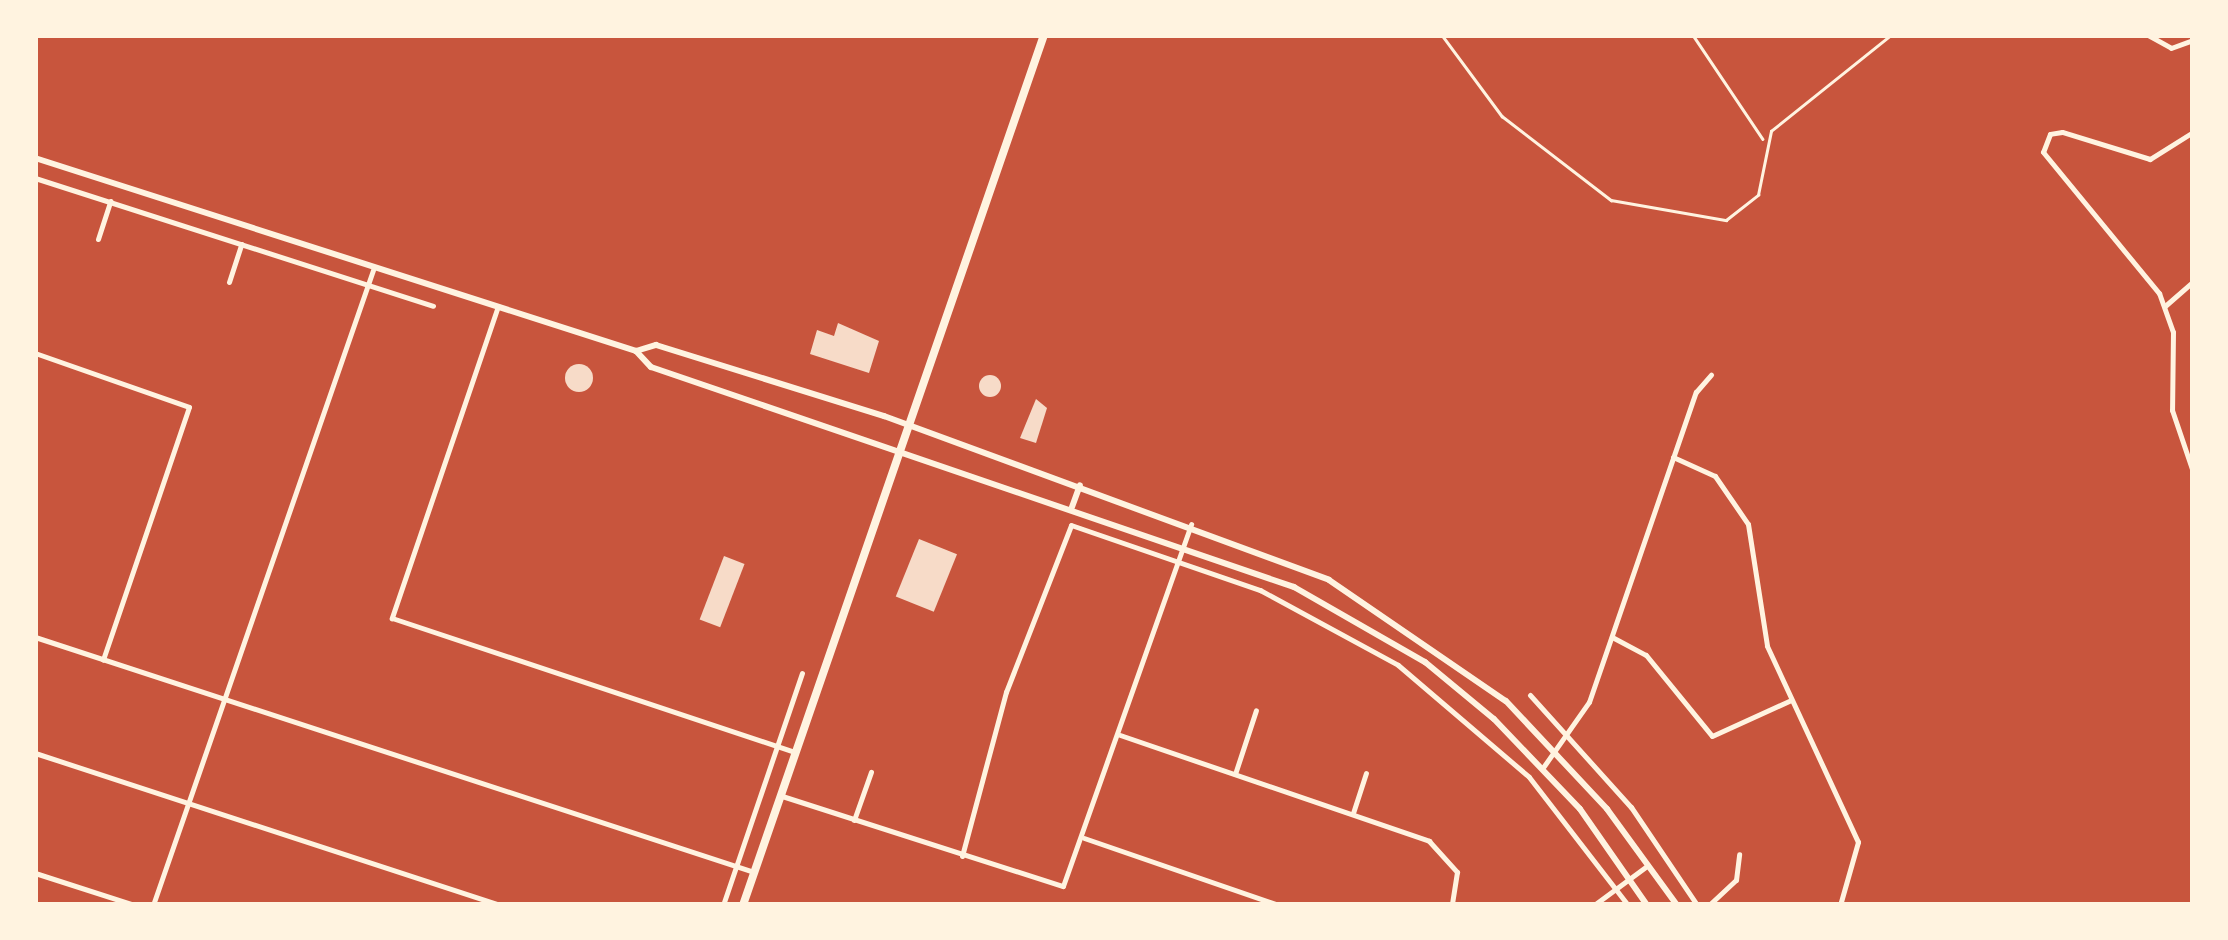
<!DOCTYPE html>
<html>
<head>
<meta charset="utf-8">
<style>
  body { margin:0 }
  #map { position:relative; width:2228px; height:940px; overflow:hidden; background:#c8553d; font-family:Rubik,sans-serif }
  div>[style] { position:absolute }
  .building>* { inset:0; background:#f7dbc8; transform-origin:0 0 }
  .round { border-radius:50% }
  .service>* { height:2.5px; margin:-1.25px; padding:0 1.25px; transform-origin:1.25px; border-radius:1.25px; background:#fff3e0 }
  .minor>* { height:5px; margin:-2.5px; padding:0 2.5px; transform-origin:2.5px; border-radius:2.5px; background:#fff3e0 }
  .secondary>* { height:6px; margin:-3px; padding:0 3px; transform-origin:3px; border-radius:3px; background:#fff3e0 }
  .primary>* { height:8px; margin:-4px; padding:0 4px; transform-origin:4px; border-radius:4px; background:#fff3e0 }
  span { translate:-50% -50%; white-space:nowrap; text-align:center; line-height:1.15; -webkit-text-stroke:8px #fff3e0; paint-order:stroke }
  .frame { position:absolute; inset:0; border:38px solid #fff3e0; pointer-events:none }
</style>
</head>
<body>
<div id="map">
  <div class="building">
    <i style="clip-path:polygon(838px 323px,879px 341px,869px 373px,810px 354px,817px 330px,834px 336px)"></i>
    <i class="round" style="left:565px;top:364px;width:28px;height:28px"></i>
    <i class="round" style="left:979px;top:375px;width:22px;height:22px"></i>
    <i style="clip-path:polygon(1036px 399px,1047px 408px,1036px 443px,1020px 438px)"></i>
    <i style="left:919px;top:539px;width:41px;height:62px;rotate:22deg"></i>
    <i style="left:724px;top:556px;width:22px;height:68px;rotate:21deg"></i>
  </div>
  <div class="service">
    <i style="left:1442px;top:35px;width:101px;rotate:53.5deg"></i>
    <i style="left:1502px;top:116px;width:138px;rotate:37.6deg"></i>
    <i style="left:1611px;top:200px;width:117px;rotate:9.9deg"></i>
    <i style="left:1726px;top:220px;width:41px;rotate:-38deg"></i>
    <i style="left:1758px;top:195px;width:65px;rotate:-78.5deg"></i>
    <i style="left:1771px;top:131px;width:154px;rotate:-38.7deg"></i>
    <i style="left:1693px;top:35px;width:125px;rotate:56.1deg"></i>
  </div>
  <div class="minor">
    <i style="left:2148px;top:35px;width:26px;rotate:29deg"></i>
    <i style="left:2171px;top:48px;width:23px;rotate:-20deg"></i>
    <i style="left:2193px;top:132px;width:51px;rotate:147.9deg"></i>
    <i style="left:2150px;top:159px;width:92px;rotate:-162.9deg"></i>
    <i style="left:2062px;top:132px;width:12px;rotate:171deg"></i>
    <i style="left:2050px;top:134px;width:19px;rotate:111deg"></i>
    <i style="left:2043px;top:152px;width:183px;rotate:50.6deg"></i>
    <i style="left:2159px;top:293px;width:41px;rotate:70.3deg"></i>
    <i style="left:2173px;top:332px;width:78px;rotate:90.7deg"></i>
    <i style="left:2172px;top:410px;width:65px;rotate:71.3deg"></i>
    <i style="left:35px;top:178px;width:418px;rotate:17.8deg"></i>
    <i style="left:98px;top:239px;width:40px;rotate:-72deg"></i>
    <i style="left:229px;top:282px;width:40px;rotate:-72deg"></i>
    <i style="left:498px;top:306px;width:330px;rotate:108.8deg"></i>
    <i style="left:392px;top:618px;width:424px;rotate:18.4deg"></i>
    <i style="left:2165px;top:306px;width:37px;rotate:-41deg"></i>
    <i style="left:35px;top:353px;width:163px;rotate:19.3deg"></i>
    <i style="left:189px;top:407px;width:267px;rotate:108.8deg"></i>
    <i style="left:1673px;top:457px;width:46px;rotate:24.3deg"></i>
    <i style="left:1715px;top:476px;width:58px;rotate:55.5deg"></i>
    <i style="left:1748px;top:524px;width:123px;rotate:81.1deg"></i>
    <i style="left:1767px;top:646px;width:216px;rotate:65.1deg"></i>
    <i style="left:1858px;top:842px;width:66px;rotate:105.9deg"></i>
    <i style="left:35px;top:637px;width:756px;rotate:18.1deg"></i>
    <i style="left:1612px;top:637px;width:38px;rotate:28deg"></i>
    <i style="left:1646px;top:655px;width:104px;rotate:50.8deg"></i>
    <i style="left:1712px;top:736px;width:87px;rotate:-24.5deg"></i>
    <i style="left:1530px;top:695px;width:151px;rotate:48deg"></i>
    <i style="left:1631px;top:807px;width:118px;rotate:56deg"></i>
    <i style="left:1120px;top:735px;width:327px;rotate:18.9deg"></i>
    <i style="left:1429px;top:841px;width:42px;rotate:47.9deg"></i>
    <i style="left:1457px;top:872px;width:33px;rotate:99deg"></i>
    <i style="left:35px;top:753px;width:488px;rotate:18.1deg"></i>
    <i style="left:1544px;top:766px;width:78px;rotate:-54.9deg"></i>
    <i style="left:1589px;top:702px;width:328px;rotate:-71deg"></i>
    <i style="left:1696px;top:392px;width:23px;rotate:-49deg"></i>
    <i style="left:1235px;top:774px;width:67px;rotate:-71.8deg"></i>
    <i style="left:782px;top:796px;width:295px;rotate:17.8deg"></i>
    <i style="left:1063px;top:886px;width:384px;rotate:-70.5deg"></i>
    <i style="left:1353px;top:813px;width:42px;rotate:-72deg"></i>
    <i style="left:854px;top:820px;width:51px;rotate:-70.5deg"></i>
    <i style="left:1084px;top:838px;width:206px;rotate:19deg"></i>
    <i style="left:962px;top:856px;width:170px;rotate:-75deg"></i>
    <i style="left:1006px;top:692px;width:179px;rotate:-68.7deg"></i>
    <i style="left:1071px;top:525px;width:200px;rotate:19deg"></i>
    <i style="left:1260px;top:590px;width:157px;rotate:28.5deg"></i>
    <i style="left:1398px;top:665px;width:172px;rotate:40.5deg"></i>
    <i style="left:1529px;top:777px;width:162px;rotate:52.3deg"></i>
    <i style="left:35px;top:873px;width:104px;rotate:17.9deg"></i>
    <i style="left:153px;top:905px;width:675px;rotate:-70.89deg"></i>
    <i style="left:723px;top:905px;width:245px;rotate:-71.2deg"></i>
    <i style="left:1594px;top:905px;width:67px;rotate:-36.5deg"></i>
    <i style="left:1709px;top:905px;width:37px;rotate:-43deg"></i>
    <i style="left:1736px;top:880px;width:26px;rotate:-83deg"></i>
  </div>
  <div class="secondary">
    <i style="left:35px;top:158px;width:631px;rotate:17.8deg"></i>
    <i style="left:636px;top:351px;width:22px;rotate:47deg"></i>
    <i style="left:651px;top:367px;width:680px;rotate:18.89deg"></i>
    <i style="left:1294px;top:587px;width:151px;rotate:29.8deg"></i>
    <i style="left:1425px;top:662px;width:89px;rotate:39.6deg"></i>
    <i style="left:1494px;top:719px;width:124px;rotate:46.3deg"></i>
    <i style="left:1580px;top:809px;width:117px;rotate:55.1deg"></i>
    <i style="left:636px;top:351px;width:21px;rotate:-17deg"></i>
    <i style="left:656px;top:345px;width:239px;rotate:17.3deg"></i>
    <i style="left:884px;top:416px;width:474px;rotate:20.2deg"></i>
    <i style="left:1329px;top:580px;width:214px;rotate:34.4deg"></i>
    <i style="left:1506px;top:701px;width:148px;rotate:46.9deg"></i>
    <i style="left:1607px;top:809px;width:119px;rotate:53.9deg"></i>
    <i style="left:1072px;top:507px;width:23px;rotate:-70deg"></i>
  </div>
  <div class="primary">
    <i style="left:743px;top:905px;width:921px;rotate:-70.92deg"></i>
  </div>
  <div class="frame"></div>
</div>
</body>
</html>
